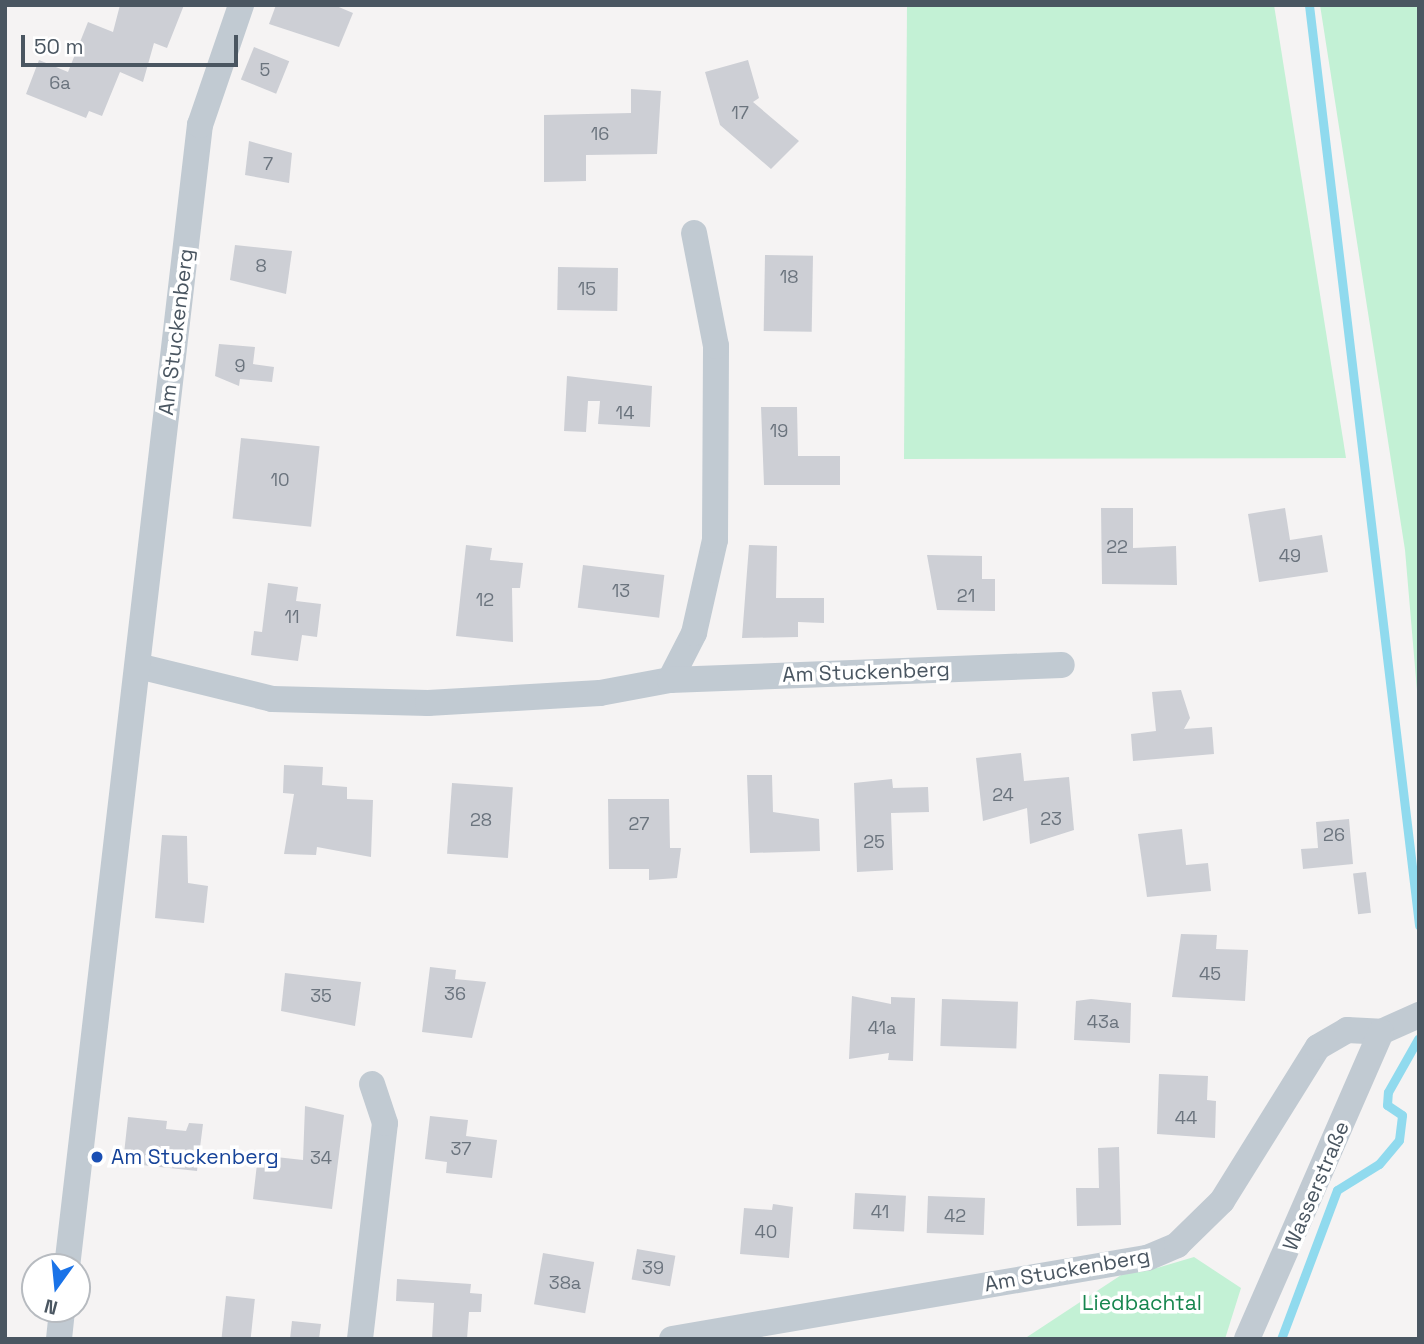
<!DOCTYPE html>
<html>
<head>
<meta charset="utf-8">
<style>
  body { margin:0 }
  #map { position:relative; width:1424px; height:1344px; overflow:hidden; background:#f5f3f3; font-family:"Space Grotesk",sans-serif }
  div>[style] { position:absolute }
  .green>* { inset:0; background:#c3f1d5 }
  .stream>* { height:9px; margin:-4.5px; padding:0 4.5px; transform-origin:4.5px; border-radius:4.5px; background:#90daee }
  .building>* { inset:0; background:#cdcfd5; transform-origin:0 0 }
  .minor>* { height:26px; margin:-13px; padding:0 13px; transform-origin:13px; border-radius:13px; background:#c1cad2 }
  .dots>* { width:19px; height:19px; translate:-50% -50%; box-sizing:border-box; border:4px solid #fff; border-radius:50% }
  span { translate:-50% -50%; white-space:nowrap; text-align:center; line-height:1.15; -webkit-text-stroke:7px #fff; paint-order:stroke }
  .number-label { font-size:18px; color:#6b747e }
  .number-label span { -webkit-text-stroke-width:0 }
  .street-label { font-size:21px; color:#4a5661 }
  .transit-label { font-size:21px; color:#164399 }
  .left { translate:0 -50%; text-align:left }
  .park-label { font-size:21px; color:#17864f }
  .frame { position:absolute; inset:0; border:7px solid #4a5661; pointer-events:none }
  .north { position:absolute; left:21px; top:1253px; width:70px; height:70px; box-sizing:border-box; background:#fff; border:2px solid #b7bbc0; border-radius:50%; rotate:195deg; font-size:19px; font-weight:700; line-height:28px; text-align:center; color:#4a5661 }
  .north::after { content:''; display:block; margin:auto; width:24px; height:32px; background:#1a73e8; clip-path:polygon(50% 0,100% 100%,50% 72%,0 100%) }
  .scale { position:absolute; left:21px; top:35px; width:217px; height:32px; box-sizing:border-box; border:4px solid #4a5661; border-top:0; padding-left:9px; font-size:21px; line-height:24px; white-space:nowrap; color:#4a5661; -webkit-text-stroke:5px #fff; paint-order:stroke }
</style>
</head>
<body>
<div id="map">
  <div class="green">
    <i style="clip-path:polygon(907px 5px,1274px 5px,1346px 458px,904px 459px)"></i>
    <i style="clip-path:polygon(1320px 5px,1419px 5px,1419px 714px,1405px 550px)"></i>
    <i style="clip-path:polygon(1194px 1257px,1241px 1288px,1225px 1339px,1024px 1339px,1147px 1258px,1157px 1268px)"></i>
  </div>
  <div class="stream">
    <i style="left:1309px;top:5px;width:927px;rotate:83.18deg"></i>
    <i style="left:1281px;top:1339px;width:159px;rotate:-69.4deg"></i>
    <i style="left:1337px;top:1190px;width:49px;rotate:-31.8deg"></i>
    <i style="left:1379px;top:1164px;width:31px;rotate:-50deg"></i>
    <i style="left:1399px;top:1140px;width:25px;rotate:-83deg"></i>
    <i style="left:1402px;top:1115px;width:18px;rotate:-146deg"></i>
    <i style="left:1387px;top:1105px;width:13px;rotate:-86deg"></i>
    <i style="left:1388px;top:1092px;width:61px;rotate:-60.5deg"></i>
  </div>
  <div class="building">
    <i style="clip-path:polygon(120px 5px,184px 5px,167px 48px,154px 43px,143px 82px,120px 72px,102px 116px,89px 111px,86px 118px,26px 94px,39px 60px,68px 72px,88px 22px,113px 32px)"></i>
    <i style="clip-path:polygon(276px 5px,334px 5px,353px 13px,339px 47px,269px 24px)"></i>
    <i style="left:254px;top:47px;width:38px;height:35px;rotate:22deg"></i>
    <i style="clip-path:polygon(748px 60px,759px 98px,753px 102px,799px 141px,771px 169px,720px 125px,705px 72px)"></i>
    <i style="clip-path:polygon(631px 89px,661px 91px,657px 154px,586px 155px,586px 181px,544px 182px,544px 115px,631px 113px)"></i>
    <i style="clip-path:polygon(249px 141px,292px 153px,289px 183px,245px 175px)"></i>
    <i style="clip-path:polygon(235px 245px,292px 251px,286px 294px,230px 280px)"></i>
    <i style="left:765px;top:255px;width:48px;height:76px;rotate:1deg"></i>
    <i style="left:558px;top:267px;width:60px;height:43px;rotate:1deg"></i>
    <i style="clip-path:polygon(219px 344px,255px 347px,253px 364px,274px 367px,272px 382px,240px 379px,239px 386px,215px 376px)"></i>
    <i style="clip-path:polygon(567px 376px,652px 386px,650px 427px,598px 424px,600px 401px,588px 401px,586px 432px,564px 431px)"></i>
    <i style="clip-path:polygon(761px 407px,797px 407px,798px 456px,840px 456px,840px 485px,764px 485px)"></i>
    <i style="left:241px;top:438px;width:79px;height:81px;rotate:6deg"></i>
    <i style="clip-path:polygon(1101px 508px,1133px 508px,1133px 548px,1176px 546px,1177px 585px,1102px 584px)"></i>
    <i style="clip-path:polygon(1285px 508px,1290px 540px,1322px 535px,1328px 572px,1259px 582px,1248px 514px)"></i>
    <i style="clip-path:polygon(466px 545px,492px 548px,490px 560px,523px 563px,520px 588px,512px 588px,513px 642px,456px 636px)"></i>
    <i style="clip-path:polygon(749px 545px,777px 546px,776px 598px,824px 598px,824px 623px,798px 622px,798px 637px,742px 638px)"></i>
    <i style="clip-path:polygon(927px 555px,982px 556px,982px 579px,995px 579px,995px 611px,937px 610px)"></i>
    <i style="left:583px;top:565px;width:82px;height:43px;rotate:7deg"></i>
    <i style="clip-path:polygon(268px 583px,298px 587px,296px 601px,321px 604px,317px 637px,302px 635px,298px 661px,251px 655px,254px 631px,262px 632px)"></i>
    <i style="clip-path:polygon(1181px 690px,1190px 718px,1184px 729px,1212px 727px,1214px 754px,1133px 761px,1131px 734px,1156px 731px,1152px 692px)"></i>
    <i style="clip-path:polygon(1021px 753px,1024px 781px,1069px 777px,1074px 830px,1030px 844px,1027px 808px,983px 821px,976px 758px)"></i>
    <i style="clip-path:polygon(284px 765px,323px 767px,322px 785px,347px 787px,347px 799px,373px 800px,371px 857px,317px 847px,316px 855px,284px 854px,294px 794px,283px 793px)"></i>
    <i style="clip-path:polygon(747px 775px,772px 775px,773px 812px,819px 819px,820px 851px,750px 853px)"></i>
    <i style="clip-path:polygon(892px 779px,893px 788px,928px 787px,929px 812px,891px 813px,893px 870px,857px 872px,854px 783px)"></i>
    <i style="left:452px;top:783px;width:61px;height:71px;rotate:4deg"></i>
    <i style="clip-path:polygon(608px 799px,669px 799px,670px 848px,681px 848px,677px 878px,649px 880px,649px 869px,609px 869px)"></i>
    <i style="clip-path:polygon(1349px 819px,1353px 864px,1303px 869px,1301px 849px,1318px 848px,1316px 822px)"></i>
    <i style="clip-path:polygon(1182px 829px,1186px 865px,1208px 863px,1211px 891px,1147px 897px,1138px 834px)"></i>
    <i style="clip-path:polygon(162px 835px,187px 836px,188px 883px,208px 886px,204px 923px,155px 918px)"></i>
    <i style="left:1366px;top:872px;width:41px;height:13px;rotate:83deg"></i>
    <i style="clip-path:polygon(1181px 934px,1217px 935px,1216px 949px,1248px 950px,1245px 1001px,1172px 997px)"></i>
    <i style="clip-path:polygon(430px 967px,456px 970px,455px 979px,486px 982px,472px 1038px,422px 1032px)"></i>
    <i style="clip-path:polygon(285px 973px,361px 982px,355px 1026px,281px 1011px)"></i>
    <i style="clip-path:polygon(852px 996px,891px 1004px,891px 997px,915px 998px,913px 1061px,888px 1060px,889px 1053px,849px 1059px)"></i>
    <i style="left:942px;top:999px;width:76px;height:47px;rotate:2deg"></i>
    <i style="clip-path:polygon(1091px 999px,1131px 1003px,1130px 1043px,1074px 1040px,1076px 1001px)"></i>
    <i style="clip-path:polygon(1159px 1074px,1208px 1076px,1207px 1100px,1216px 1101px,1215px 1138px,1157px 1134px)"></i>
    <i style="clip-path:polygon(305px 1106px,344px 1115px,332px 1209px,253px 1199px,258px 1155px,303px 1160px)"></i>
    <i style="clip-path:polygon(430px 1116px,468px 1120px,466px 1136px,497px 1140px,492px 1178px,446px 1173px,447px 1162px,425px 1159px)"></i>
    <i style="clip-path:polygon(128px 1117px,167px 1121px,166px 1129px,186px 1131px,189px 1123px,203px 1124px,197px 1171px,123px 1163px)"></i>
    <i style="clip-path:polygon(1119px 1147px,1121px 1225px,1077px 1226px,1076px 1188px,1099px 1188px,1098px 1148px)"></i>
    <i style="left:855px;top:1193px;width:51px;height:36px;rotate:3deg"></i>
    <i style="left:928px;top:1196px;width:57px;height:37px;rotate:2deg"></i>
    <i style="clip-path:polygon(773px 1204px,793px 1207px,789px 1258px,740px 1254px,744px 1208px,772px 1210px)"></i>
    <i style="left:637px;top:1249px;width:39px;height:31px;rotate:10deg"></i>
    <i style="left:543px;top:1253px;width:52px;height:52px;rotate:10deg"></i>
    <i style="clip-path:polygon(397px 1279px,471px 1284px,470px 1293px,482px 1294px,481px 1312px,469px 1312px,467px 1339px,432px 1339px,434px 1303px,396px 1301px)"></i>
    <i style="left:226px;top:1296px;width:29px;height:43px;rotate:6deg"></i>
    <i style="clip-path:polygon(292px 1321px,321px 1324px,319px 1339px,290px 1339px)"></i>
  </div>
  <div class="minor">
    <i style="left:138px;top:666px;width:138px;rotate:13.8deg"></i>
    <i style="left:272px;top:699px;width:156px;rotate:1.5deg"></i>
    <i style="left:428px;top:703px;width:172px;rotate:-3.3deg"></i>
    <i style="left:600px;top:693px;width:71px;rotate:-10.5deg"></i>
    <i style="left:670px;top:680px;width:53px;rotate:-62.9deg"></i>
    <i style="left:694px;top:633px;width:95px;rotate:-77.3deg"></i>
    <i style="left:715px;top:540px;width:194px;rotate:-89.7deg"></i>
    <i style="left:716px;top:346px;width:115px;rotate:-101deg"></i>
    <i style="left:670px;top:680px;width:392px;rotate:-2.2deg"></i>
    <i style="left:67px;top:1267px;width:1150px;rotate:-83.36deg"></i>
    <i style="left:200px;top:125px;width:127px;rotate:-71.1deg"></i>
    <i style="left:59px;top:1339px;width:30px;rotate:-84deg"></i>
    <i style="left:360px;top:1339px;width:217px;rotate:-83.4deg"></i>
    <i style="left:385px;top:1123px;width:41px;rotate:-108.4deg"></i>
    <i style="left:672px;top:1339px;width:482px;rotate:-9.7deg"></i>
    <i style="left:1147px;top:1258px;width:33px;rotate:-23deg"></i>
    <i style="left:1177px;top:1245px;width:63px;rotate:-44.4deg"></i>
    <i style="left:1222px;top:1201px;width:181px;rotate:-58.1deg"></i>
    <i style="left:1318px;top:1047px;width:34px;rotate:-30deg"></i>
    <i style="left:1347px;top:1030px;width:34px;rotate:3deg"></i>
    <i style="left:1381px;top:1032px;width:42px;rotate:-24.1deg"></i>
    <i style="left:1247px;top:1339px;width:335px;rotate:-66.4deg"></i>
  </div>
  <div class="dots">
    <i style="left:97px;top:1157px;background:#1a4fb4"></i>
  </div>
  <div class="number-label">
    <span style="left:265px;top:70px">5</span>
    <span style="left:60px;top:83px">6a</span>
    <span style="left:740px;top:113px">17</span>
    <span style="left:600px;top:134px">16</span>
    <span style="left:268px;top:164px">7</span>
    <span style="left:261px;top:266px">8</span>
    <span style="left:789px;top:277px">18</span>
    <span style="left:587px;top:289px">15</span>
    <span style="left:240px;top:366px">9</span>
    <span style="left:625px;top:413px">14</span>
    <span style="left:779px;top:431px">19</span>
    <span style="left:280px;top:480px">10</span>
    <span style="left:1117px;top:547px">22</span>
    <span style="left:1290px;top:556px">49</span>
    <span style="left:621px;top:591px">13</span>
    <span style="left:966px;top:596px">21</span>
    <span style="left:485px;top:600px">12</span>
    <span style="left:292px;top:617px">11</span>
    <span style="left:1003px;top:795px">24</span>
    <span style="left:1051px;top:819px">23</span>
    <span style="left:481px;top:820px">28</span>
    <span style="left:639px;top:824px">27</span>
    <span style="left:1334px;top:835px">26</span>
    <span style="left:874px;top:842px">25</span>
    <span style="left:1210px;top:974px">45</span>
    <span style="left:455px;top:994px">36</span>
    <span style="left:321px;top:996px">35</span>
    <span style="left:1103px;top:1022px">43a</span>
    <span style="left:882px;top:1028px">41a</span>
    <span style="left:1186px;top:1118px">44</span>
    <span style="left:461px;top:1149px">37</span>
    <span style="left:321px;top:1158px">34</span>
    <span style="left:880px;top:1212px">41</span>
    <span style="left:955px;top:1216px">42</span>
    <span style="left:766px;top:1232px">40</span>
    <span style="left:653px;top:1268px">39</span>
    <span style="left:565px;top:1283px">38a</span>
  </div>
  <div class="street-label">
    <span style="left:176px;top:332px;rotate:-83deg">Am Stuckenberg</span>
    <span style="left:866px;top:672px;rotate:-2deg">Am Stuckenberg</span>
    <span style="left:1316px;top:1186px;rotate:-67deg">Wasserstraße</span>
    <span style="left:1067px;top:1270px;rotate:-10deg">Am Stuckenberg</span>
  </div>
  <div class="transit-label">
    <span class="left" style="left:111px;top:1157px">Am Stuckenberg</span>
  </div>
  <div class="park-label">
    <span style="left:1142px;top:1303px">Liedbachtal</span>
  </div>
  <div class="frame"></div>
  <div class="north">N</div>
  <div class="scale">50 m</div>
</div>
</body>
</html>
